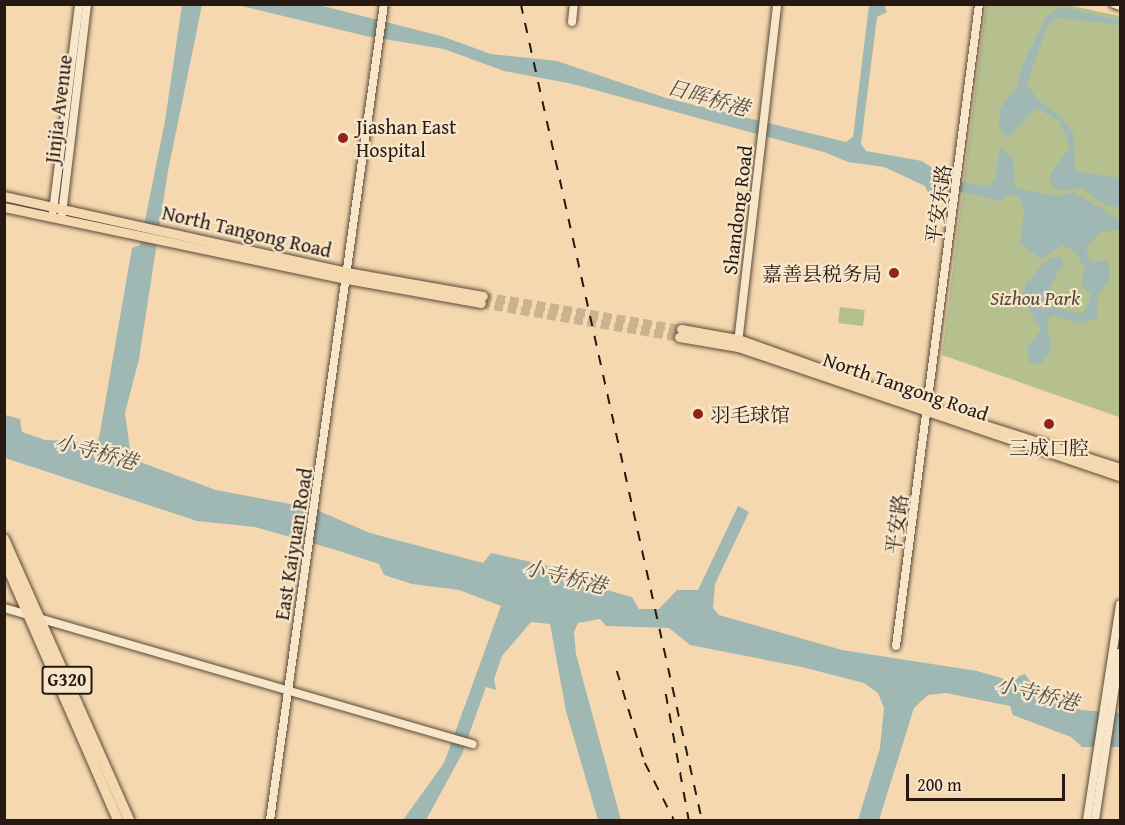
<!DOCTYPE html>
<html>
<head>
<meta charset="utf-8">
<style>
  body { margin:0 }
  #map { position:relative; width:1125px; height:825px; overflow:hidden; background:#f5d8af; font-family:"Gentium Book Plus","Noto Serif SC",serif }
  div>[style] { position:absolute }
  .green>* { inset:0; background:#b6c08f; transform-origin:0 0 }
  .water>* { inset:0; background:#9fb8b3 }
  .major-tunnel>* { height:9px; margin-top:-4.5px; transform-origin:0; background:repeating-linear-gradient(90deg,#cbb290 0 9px,transparent 0 13.5px) }
  .roads { filter:drop-shadow(0 0 2px #594939) drop-shadow(0 0 2px #594939) }
  .minor>* { height:8px; margin:-4px; padding:0 4px; transform-origin:4px; border-radius:4px; background:#f8e6cb }
  .major>* { height:9px; margin:-4.5px; padding:0 4.5px; transform-origin:4.5px; border-radius:4.5px; background:#f5d8af }
  .highway>* { height:10px; margin:-5px; padding:0 5px; transform-origin:5px; border-radius:5px; background:#f5d8af }
  .rail>* { height:1.5px; margin-top:-0.75px; transform-origin:0; background:repeating-linear-gradient(90deg,#251912 0 10px,transparent 0 20px) }
  .dots>* { width:16px; height:16px; translate:-50% -50%; box-sizing:border-box; border:3px solid #f8e6cb; border-radius:50% }
  span { translate:-50% -50%; white-space:nowrap; text-align:center; line-height:1.15; -webkit-text-stroke:4.5px #f8e6cb; paint-order:stroke }
  .shield-label span { padding:2px 4px; background:#f8e6cb; border:2px solid; border-radius:4px; -webkit-text-stroke-width:0 }
  .shield-label { font-size:18px; color:#251912; font-weight:700 }
  .street-label { font-size:20px; color:#251912 }
  .poi-label { font-size:20px; color:#251912 }
  .left { translate:0 -50%; text-align:left }
  .right { translate:-100% -50%; text-align:right }
  .park-label { font-size:20px; color:#504b38; font-style:italic }
  .water-label { font-size:21px; color:#50514a; font-style:italic }
  .frame { position:absolute; inset:0; border:6px solid #251912; pointer-events:none }
  .scale { position:absolute; left:906px; top:774px; width:159px; height:27px; box-sizing:border-box; border:3px solid #251912; border-top:0; padding-left:8px; font-size:18px; line-height:21px; white-space:nowrap; color:#251912; -webkit-text-stroke:4px #f8e6cb; paint-order:stroke }
</style>
</head>
<body>
<div id="map">
  <div class="green">
    <i style="clip-path:polygon(986px 5px,1068px 5px,1120px 16px,1119px 417px,942px 355px)"></i>
    <i style="left:840px;top:307px;width:25px;height:16px;rotate:7deg"></i>
  </div>
  <div class="water">
    <i style="clip-path:polygon(182px 5px,202px 5px,168px 171px,139px 359px,125px 413px,130px 450px,140px 462px,216px 490px,312px 508px,370px 533px,483px 563px,491px 553px,562px 569px,581px 583px,632px 597px,639px 609px,659px 609px,677px 590px,698px 590px,738px 506px,749px 512px,715px 584px,713px 608px,719px 615px,842px 650px,977px 671px,1008px 680px,1025px 674px,1039px 694px,1081px 710px,1120px 713px,1120px 747px,1082px 747px,1071px 737px,1013px 715px,1010px 706px,946px 693px,928px 695px,914px 708px,879px 820px,858px 820px,880px 748px,884px 708px,878px 693px,864px 683px,802px 667px,690px 645px,669px 628px,606px 626px,600px 619px,578px 623px,574px 632px,576px 654px,621px 820px,598px 820px,566px 711px,550px 624px,531px 622px,502px 656px,494px 679px,496px 690px,486px 687px,462px 754px,426px 820px,403px 820px,444px 763px,501px 606px,459px 590px,412px 584px,384px 575px,379px 564px,336px 550px,255px 527px,197px 521px,5px 458px,5px 415px,20px 419px,22px 432px,45px 440px,95px 442px,99px 438px,132px 248px,140px 245px,165px 121px)"></i>
    <i style="clip-path:polygon(237px 5px,319px 5px,441px 36px,491px 54px,557px 61px,666px 98px,846px 142px,853px 137px,869px 5px,884px 5px,887px 12px,877px 17px,861px 144px,866px 151px,922px 161px,950px 180px,986px 186px,995px 181px,1000px 147px,1013px 160px,1015px 188px,1056px 196px,1073px 192px,1120px 220px,1120px 229px,1099px 233px,1086px 248px,1090px 261px,1109px 261px,1109px 279px,1098px 296px,1097px 318px,1080px 324px,1054px 315px,1047px 319px,1051px 350px,1040px 365px,1029px 362px,1027px 347px,1041px 330px,1022px 299px,1026px 284px,1039px 268px,1049px 259px,1062px 257px,1063px 265px,1050px 286px,1053px 307px,1083px 314px,1091px 295px,1081px 285px,1085px 268px,1076px 253px,1062px 245px,1040px 259px,1020px 243px,1024px 209px,1019px 197px,1008px 194px,1001px 201px,939px 187px,934px 194px,928px 192px,925px 186px,884px 167px,848px 162px,827px 153px,573px 84px,504px 71px,444px 49px,366px 36px)"></i>
    <i style="clip-path:polygon(1060px 7px,1120px 20px,1120px 25px,1058px 18px,1048px 24px,1027px 83px,1036px 98px,1061px 117px,1074px 134px,1075px 171px,1120px 178px,1120px 208px,1105px 205px,1082px 188px,1059px 190px,1051px 186px,1050px 174px,1070px 147px,1059px 121px,1036px 108px,1007px 138px,999px 126px,1000px 108px,1018px 86px,1021px 68px,1046px 17px)"></i>
  </div>
  <div class="major-tunnel">
    <i style="left:483px;top:296px;width:201px;rotate:9.5deg"></i>
    <i style="left:481px;top:303px;width:201px;rotate:9.7deg"></i>
  </div>
  <div class="roads">
    <div class="minor">
      <i style="left:1114px;top:4px;width:6px;rotate:18deg"></i>
      <i style="left:572px;top:22px;width:18px;rotate:-84deg"></i>
      <i style="left:53px;top:211px;width:209px;rotate:-82.8deg"></i>
      <i style="left:62px;top:214px;width:211px;rotate:-83.2deg"></i>
      <i style="left:738px;top:343px;width:341px;rotate:-83.4deg"></i>
      <i style="left:4px;top:608px;width:488px;rotate:16.2deg"></i>
      <i style="left:896px;top:646px;width:647px;rotate:-82.63deg"></i>
      <i style="left:270px;top:820px;width:824px;rotate:-82.05deg"></i>
      <i style="left:1087px;top:820px;width:218px;rotate:-81.3deg"></i>
      <i style="left:1095px;top:820px;width:169px;rotate:-81.5deg"></i>
    </div>
    <div class="major">
      <i style="left:4px;top:196px;width:345px;rotate:12.5deg"></i>
      <i style="left:341px;top:271px;width:144px;rotate:10deg"></i>
      <i style="left:4px;top:207px;width:350px;rotate:11.9deg"></i>
      <i style="left:347px;top:279px;width:136px;rotate:10.2deg"></i>
      <i style="left:681px;top:329px;width:58px;rotate:10deg"></i>
      <i style="left:738px;top:339px;width:202px;rotate:19.7deg"></i>
      <i style="left:928px;top:407px;width:201px;rotate:17.6deg"></i>
      <i style="left:679px;top:337px;width:60px;rotate:9.6deg"></i>
      <i style="left:738px;top:347px;width:403px;rotate:18.7deg"></i>
    </div>
    <div class="highway">
      <i style="left:4px;top:539px;width:308px;rotate:66deg"></i>
      <i style="left:4px;top:559px;width:285px;rotate:66.4deg"></i>
    </div>
  </div>
  <div class="rail">
    <i style="left:521px;top:4px;width:836px;rotate:77.49deg"></i>
    <i style="left:617px;top:671px;width:96px;rotate:73.1deg"></i>
    <i style="left:645px;top:763px;width:64px;rotate:63deg"></i>
    <i style="left:666px;top:694px;width:128px;rotate:79.7deg"></i>
  </div>
  <div class="dots">
    <i style="left:343px;top:138px;background:#8f2418"></i>
    <i style="left:894px;top:273px;background:#8f2418"></i>
    <i style="left:698px;top:414px;background:#8f2418"></i>
    <i style="left:1049px;top:424px;background:#8f2418"></i>
  </div>
  <div class="shield-label">
    <span style="left:67px;top:680px">G320</span>
  </div>
  <div class="street-label">
    <span style="left:58px;top:109px;rotate:-83deg">Jinjia Avenue</span>
    <span style="left:938px;top:204px;rotate:-82deg">平安东路</span>
    <span style="left:737px;top:210px;rotate:-83deg">Shandong Road</span>
    <span style="left:247px;top:231px;rotate:13deg">North Tangong Road</span>
    <span style="left:906px;top:386px;rotate:19deg">North Tangong Road</span>
    <span style="left:896px;top:524px;rotate:-82deg">平安路</span>
    <span style="left:293px;top:544px;rotate:-81deg">East Kaiyuan Road</span>
  </div>
  <div class="poi-label">
    <span class="left" style="left:356px;top:138px">Jiashan East<br>Hospital</span>
    <span class="right" style="left:882px;top:273px">嘉善县税务局</span>
    <span class="left" style="left:710px;top:414px">羽毛球馆</span>
    <span style="left:1049px;top:447px">三成口腔</span>
  </div>
  <div class="park-label">
    <span style="left:1035px;top:297px">Sizhou Park</span>
  </div>
  <div class="water-label">
    <span style="left:708px;top:98px;rotate:16deg">日晖桥港</span>
    <span style="left:96px;top:452px;rotate:15deg">小寺桥港</span>
    <span style="left:565px;top:577px;rotate:14deg">小寺桥港</span>
    <span style="left:1037px;top:694px;rotate:14deg">小寺桥港</span>
  </div>
  <div class="frame"></div>
  <div class="scale">200 m</div>
</div>
</body>
</html>
